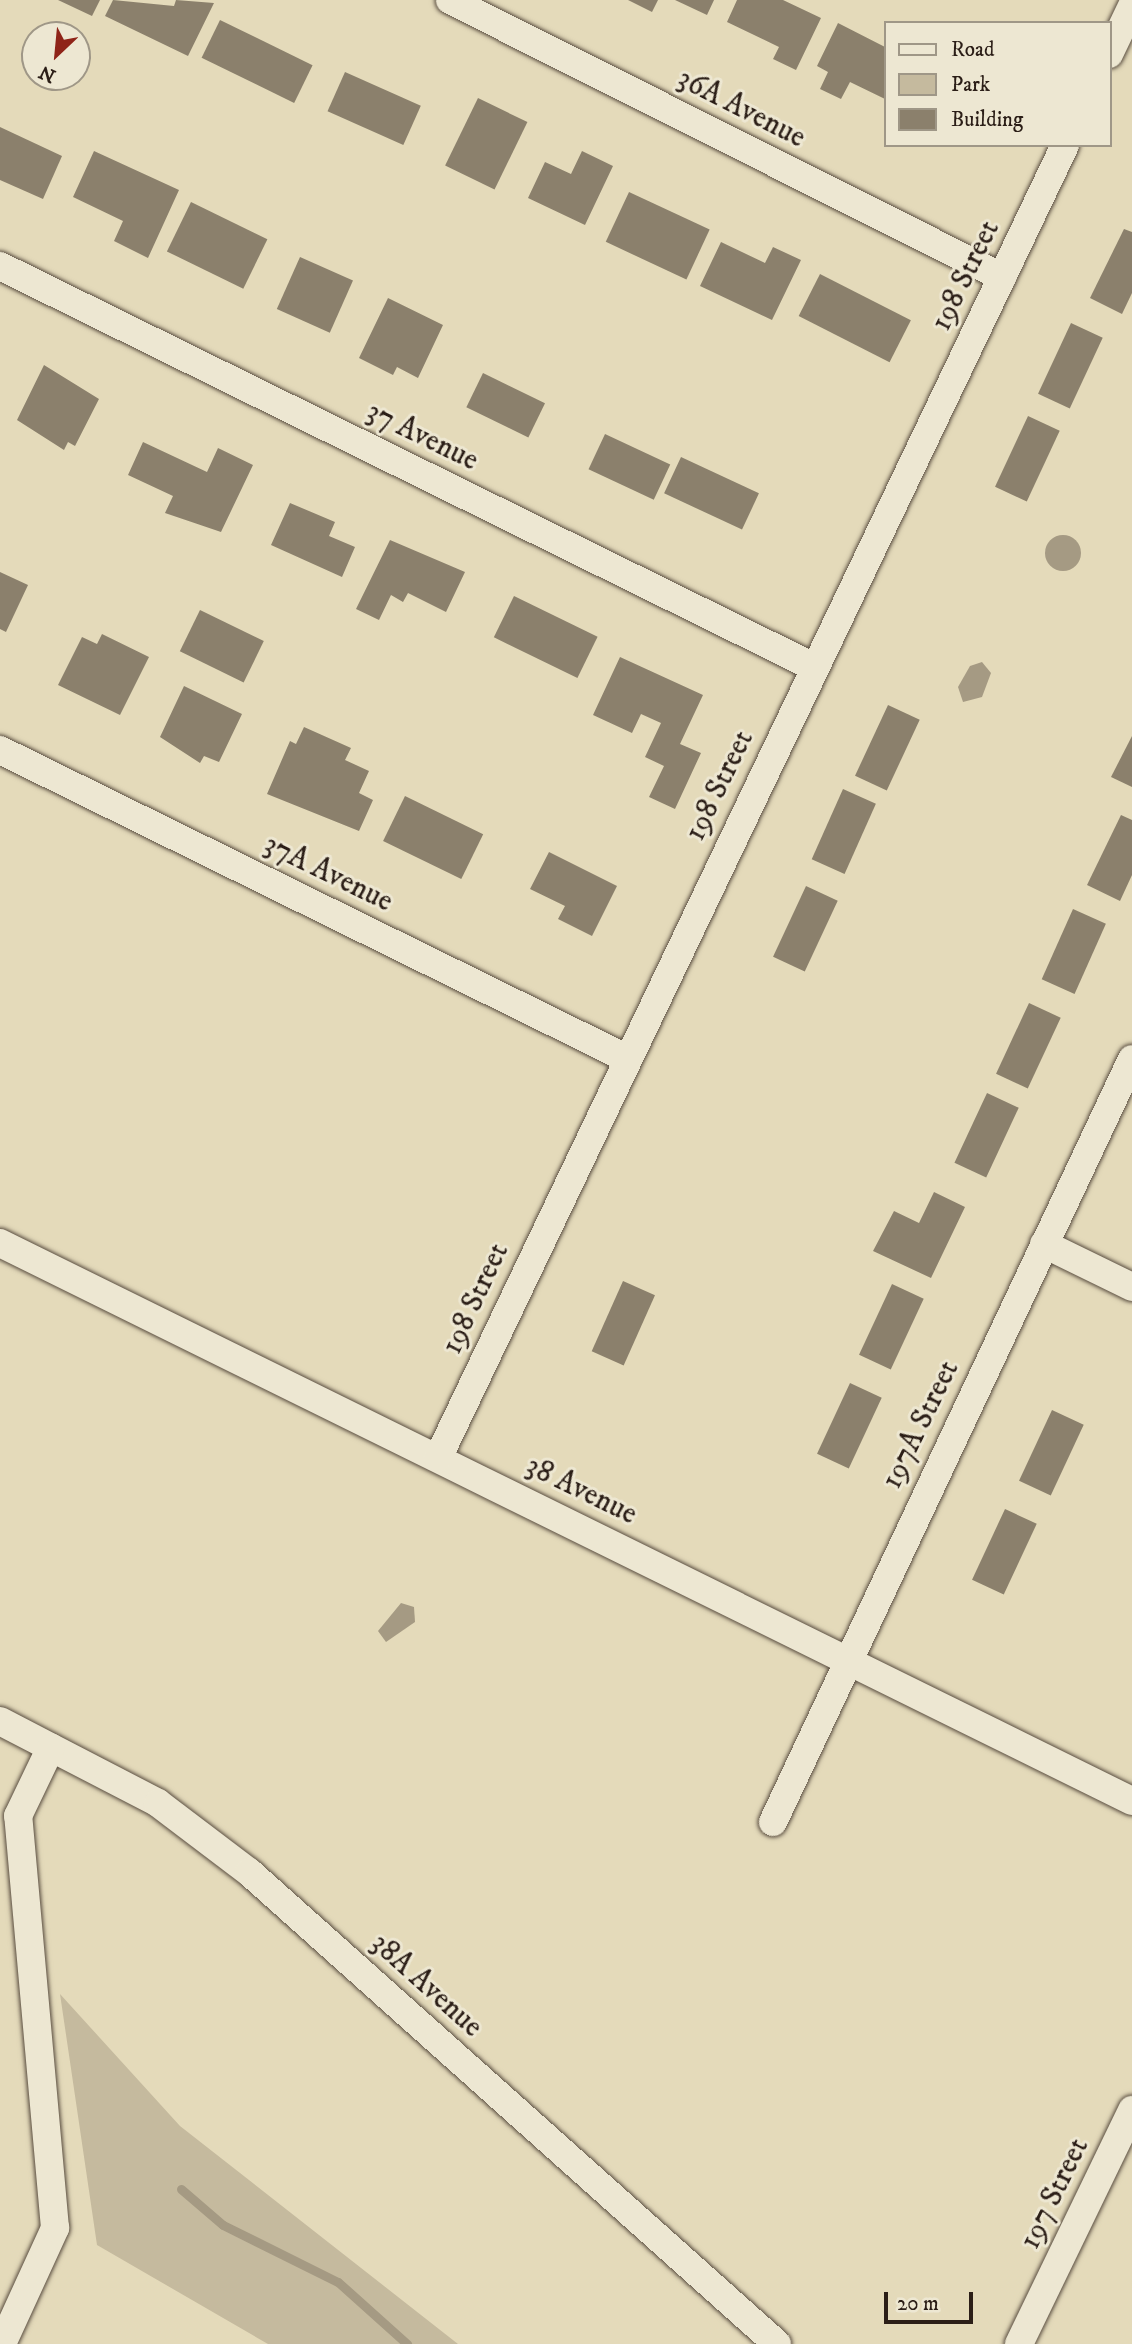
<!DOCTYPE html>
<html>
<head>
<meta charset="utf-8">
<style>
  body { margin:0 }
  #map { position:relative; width:1132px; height:2344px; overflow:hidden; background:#e4daba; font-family:"IM FELL DW Pica",serif }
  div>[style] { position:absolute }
  .green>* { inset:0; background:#c5ba9e }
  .water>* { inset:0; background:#a59a83 }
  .round { border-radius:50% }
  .stream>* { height:9px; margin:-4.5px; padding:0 4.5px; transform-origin:4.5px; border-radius:4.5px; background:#a59a83 }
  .building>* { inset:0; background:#8b806c; transform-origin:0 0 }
  .roads { filter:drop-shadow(0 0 2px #594d40) drop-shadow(0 0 2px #594d40) }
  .minor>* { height:28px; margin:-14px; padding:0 14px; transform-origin:14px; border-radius:14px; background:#ede7d2 }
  span { translate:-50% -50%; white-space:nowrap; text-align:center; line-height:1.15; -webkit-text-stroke:6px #ede7d2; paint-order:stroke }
  .street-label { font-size:30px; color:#2b1e17 }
  .legend { position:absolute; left:884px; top:21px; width:228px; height:126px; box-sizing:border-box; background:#ede7d2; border:2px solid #9f9787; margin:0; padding:9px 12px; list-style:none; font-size:21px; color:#2b1e17 }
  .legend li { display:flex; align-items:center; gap:14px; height:35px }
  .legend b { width:35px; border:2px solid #9f9787 }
  .north { position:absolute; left:21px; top:21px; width:70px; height:70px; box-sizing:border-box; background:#ede7d2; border:2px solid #9f9787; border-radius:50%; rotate:206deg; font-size:19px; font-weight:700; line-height:28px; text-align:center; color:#2b1e17 }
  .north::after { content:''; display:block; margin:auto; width:24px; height:32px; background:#8f2418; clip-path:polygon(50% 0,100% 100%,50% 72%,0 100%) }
  .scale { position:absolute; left:884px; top:2292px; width:89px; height:32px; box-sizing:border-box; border:4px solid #2b1e17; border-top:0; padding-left:9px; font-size:21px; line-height:24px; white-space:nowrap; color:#2b1e17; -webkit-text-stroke:5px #ede7d2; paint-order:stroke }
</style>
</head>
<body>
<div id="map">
  <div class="green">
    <i style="clip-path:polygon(60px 1994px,180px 2126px,458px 2344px,268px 2344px,97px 2245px)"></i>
  </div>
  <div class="water">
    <i class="round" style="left:1045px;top:535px;width:36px;height:36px"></i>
    <i style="clip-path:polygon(982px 662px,991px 673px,982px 697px,963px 702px,958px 687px,970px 666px)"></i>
    <i style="clip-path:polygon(401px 1603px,414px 1607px,415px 1622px,386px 1642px,378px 1631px)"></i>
  </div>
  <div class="stream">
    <i style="left:181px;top:2189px;width:55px;rotate:40.6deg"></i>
    <i style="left:223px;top:2225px;width:128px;rotate:26.4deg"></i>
    <i style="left:338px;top:2282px;width:93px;rotate:41.9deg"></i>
  </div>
  <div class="building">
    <i style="clip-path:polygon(58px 0,100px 0,92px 16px)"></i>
    <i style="clip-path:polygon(113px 0,174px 6px,176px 0,214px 3px,188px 56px,105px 16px)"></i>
    <i style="clip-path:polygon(628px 0,658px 0,652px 12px)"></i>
    <i style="clip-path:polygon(675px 0,714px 0,707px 15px)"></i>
    <i style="clip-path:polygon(737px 0,783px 0,821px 18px,796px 70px,773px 59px,779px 47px,727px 22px)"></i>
    <i style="left:220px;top:20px;width:103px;height:42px;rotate:26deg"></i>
    <i style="clip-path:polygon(838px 23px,885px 47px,885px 99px,850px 82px,841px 99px,820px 89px,828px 72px,817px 66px)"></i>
    <i style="left:345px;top:72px;width:83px;height:43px;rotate:24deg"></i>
    <i style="left:478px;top:98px;width:55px;height:75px;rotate:26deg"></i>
    <i style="clip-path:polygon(0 127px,62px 156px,43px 199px,0 180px)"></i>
    <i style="clip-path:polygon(94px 151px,179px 190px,148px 258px,114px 241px,123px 221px,73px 197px)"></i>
    <i style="clip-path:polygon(582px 151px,613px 166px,585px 225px,528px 198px,545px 162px,571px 174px)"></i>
    <i style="left:629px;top:192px;width:89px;height:55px;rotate:25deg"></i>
    <i style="left:191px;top:202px;width:85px;height:55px;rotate:26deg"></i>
    <i style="clip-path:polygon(1124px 229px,1132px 232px,1132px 293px,1122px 314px,1090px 298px)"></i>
    <i style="clip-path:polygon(721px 242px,765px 263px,773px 247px,801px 260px,772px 320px,700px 286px)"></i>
    <i style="left:300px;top:257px;width:58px;height:57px;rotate:24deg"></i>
    <i style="left:820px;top:274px;width:102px;height:47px;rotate:27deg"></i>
    <i style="clip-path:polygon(388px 298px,443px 325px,418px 378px,397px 367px,393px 375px,359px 358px)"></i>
    <i style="left:1071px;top:323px;width:35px;height:78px;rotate:25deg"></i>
    <i style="clip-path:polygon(44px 365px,99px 399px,75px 446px,68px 442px,64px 450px,17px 420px)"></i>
    <i style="left:483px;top:373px;width:69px;height:38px;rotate:26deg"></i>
    <i style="left:1028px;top:416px;width:35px;height:78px;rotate:25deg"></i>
    <i style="left:605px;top:434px;width:72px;height:39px;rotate:25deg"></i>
    <i style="clip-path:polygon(143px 442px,207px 472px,218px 448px,253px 465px,221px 532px,165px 513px,173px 496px,128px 475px)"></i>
    <i style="left:681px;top:457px;width:86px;height:40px;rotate:25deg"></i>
    <i style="clip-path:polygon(290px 503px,335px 522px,329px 536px,355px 547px,342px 577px,271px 545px)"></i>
    <i style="clip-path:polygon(390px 540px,465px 572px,446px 612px,408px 593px,403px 602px,391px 595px,379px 620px,356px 609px)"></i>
    <i style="clip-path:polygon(0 572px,28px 585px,6px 632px,0 629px)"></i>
    <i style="left:514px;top:596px;width:93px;height:46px;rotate:26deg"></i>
    <i style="left:200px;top:610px;width:71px;height:46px;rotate:26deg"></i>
    <i style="clip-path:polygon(102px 634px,149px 657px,120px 715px,58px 685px,82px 637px,97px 644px)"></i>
    <i style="clip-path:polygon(620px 657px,703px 695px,680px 744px,701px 753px,675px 809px,649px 797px,664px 766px,645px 757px,661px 723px,641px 714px,632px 733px,593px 715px)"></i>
    <i style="clip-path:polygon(184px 686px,242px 714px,219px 762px,204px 756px,200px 763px,160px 737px)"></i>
    <i style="left:888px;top:705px;width:35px;height:78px;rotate:25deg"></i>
    <i style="clip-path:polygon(304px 727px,351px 748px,345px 760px,369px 771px,359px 793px,373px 800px,359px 831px,267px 794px,290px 741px,296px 744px)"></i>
    <i style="clip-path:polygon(1132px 736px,1132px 787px,1111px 777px)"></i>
    <i style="left:843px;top:789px;width:36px;height:77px;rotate:24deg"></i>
    <i style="left:405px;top:796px;width:87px;height:50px;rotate:26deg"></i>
    <i style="clip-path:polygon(1121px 815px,1132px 820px,1132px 875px,1120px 901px,1087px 885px)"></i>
    <i style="clip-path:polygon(549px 852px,617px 886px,592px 936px,558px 919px,565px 906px,530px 889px)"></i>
    <i style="left:806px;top:886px;width:35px;height:78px;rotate:25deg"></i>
    <i style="left:1073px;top:909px;width:36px;height:77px;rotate:24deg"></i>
    <i style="left:1029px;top:1003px;width:35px;height:78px;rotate:25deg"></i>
    <i style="left:987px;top:1093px;width:35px;height:77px;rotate:25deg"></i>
    <i style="clip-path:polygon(934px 1192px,965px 1207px,931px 1278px,873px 1251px,894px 1211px,919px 1223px)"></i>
    <i style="left:623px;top:1281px;width:35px;height:77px;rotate:24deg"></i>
    <i style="left:892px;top:1284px;width:35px;height:78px;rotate:25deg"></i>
    <i style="left:850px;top:1383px;width:35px;height:78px;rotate:25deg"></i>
    <i style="left:1052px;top:1410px;width:35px;height:78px;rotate:25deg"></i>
    <i style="left:1005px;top:1509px;width:35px;height:78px;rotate:25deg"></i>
  </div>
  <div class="roads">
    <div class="minor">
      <i style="left:450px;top:0;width:618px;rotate:26.65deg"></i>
      <i style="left:1109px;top:54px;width:53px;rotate:-64.4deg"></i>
      <i style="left:0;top:266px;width:907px;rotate:26.23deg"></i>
      <i style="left:0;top:750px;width:698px;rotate:26.2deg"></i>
      <i style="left:0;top:1243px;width:1262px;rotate:26.24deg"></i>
      <i style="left:1044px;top:1244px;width:98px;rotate:26deg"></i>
      <i style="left:438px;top:1458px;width:1455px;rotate:-64.47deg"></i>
      <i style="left:0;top:1721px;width:178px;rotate:27.4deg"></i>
      <i style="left:158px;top:1803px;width:114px;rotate:37.2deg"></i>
      <i style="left:249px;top:1872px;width:708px;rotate:41.79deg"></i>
      <i style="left:773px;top:1822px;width:843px;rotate:-64.8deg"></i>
      <i style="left:2px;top:2344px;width:128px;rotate:-65.4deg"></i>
      <i style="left:55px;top:2228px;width:414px;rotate:-95.1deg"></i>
      <i style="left:18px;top:1816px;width:76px;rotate:-64.4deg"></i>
      <i style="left:1019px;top:2344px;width:260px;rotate:-64.2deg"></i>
    </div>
  </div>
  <div class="street-label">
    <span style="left:741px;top:109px;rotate:27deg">36A Avenue</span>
    <span style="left:966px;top:276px;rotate:-64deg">198 Street</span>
    <span style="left:422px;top:437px;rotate:26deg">37 Avenue</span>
    <span style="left:720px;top:786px;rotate:-64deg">198 Street</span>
    <span style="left:328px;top:874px;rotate:26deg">37A Avenue</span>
    <span style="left:476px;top:1299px;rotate:-65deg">198 Street</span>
    <span style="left:921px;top:1425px;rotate:-64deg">197A Street</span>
    <span style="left:581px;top:1491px;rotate:26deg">38 Avenue</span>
    <span style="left:426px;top:1986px;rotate:42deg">38A Avenue</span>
    <span style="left:1055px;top:2194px;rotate:-64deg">197 Street</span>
  </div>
  <ul class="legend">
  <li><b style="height:9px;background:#ede7d2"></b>Road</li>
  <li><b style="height:19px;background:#c5ba9e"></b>Park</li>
  <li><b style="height:19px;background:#8b806c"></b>Building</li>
  </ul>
  <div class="north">N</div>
  <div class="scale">20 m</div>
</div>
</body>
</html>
